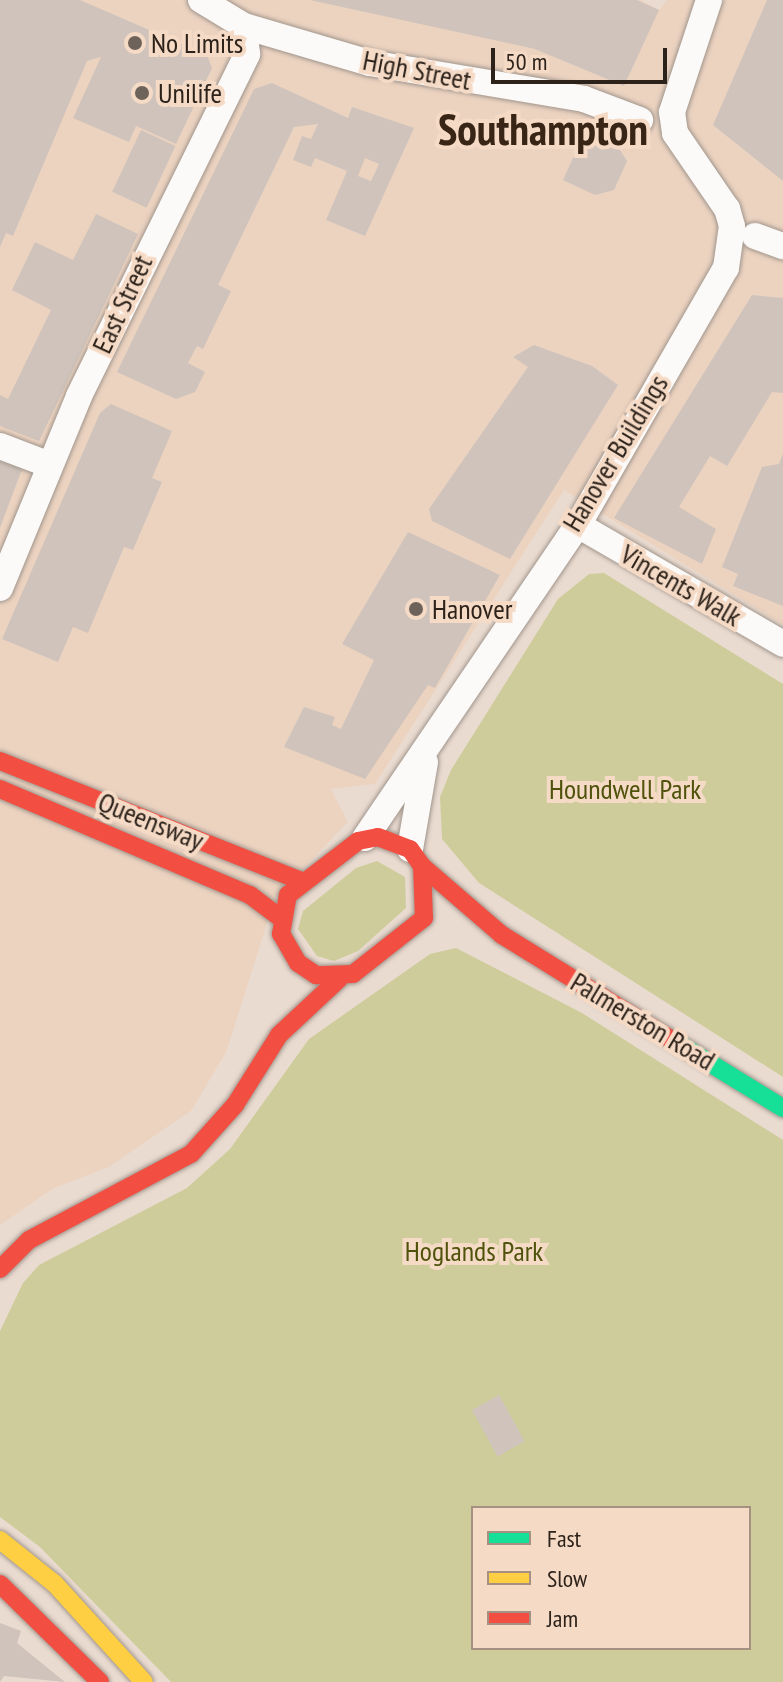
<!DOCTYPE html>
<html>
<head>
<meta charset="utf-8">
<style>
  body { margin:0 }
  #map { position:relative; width:783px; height:1682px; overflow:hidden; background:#eadbd0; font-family:"PT Sans Narrow",sans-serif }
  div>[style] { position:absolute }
  .built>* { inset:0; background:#ecd3c0 }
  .green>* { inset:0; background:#cfcc9b }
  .building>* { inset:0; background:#cfc3bb; transform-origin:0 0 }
  .roads { filter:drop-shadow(0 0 2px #a1968d) drop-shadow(0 0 2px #a1968d) }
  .street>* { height:26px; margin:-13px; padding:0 13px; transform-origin:13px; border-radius:13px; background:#fcfaf8 }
  .fast>* { height:18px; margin:-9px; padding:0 9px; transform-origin:9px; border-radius:9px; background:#16e098 }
  .slow>* { height:18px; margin:-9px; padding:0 9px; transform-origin:9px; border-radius:9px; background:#ffcf43 }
  .jam>* { height:18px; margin:-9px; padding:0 9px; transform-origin:9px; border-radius:9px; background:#f24e42 }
  .dots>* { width:22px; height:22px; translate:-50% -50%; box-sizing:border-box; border:4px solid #f5dac6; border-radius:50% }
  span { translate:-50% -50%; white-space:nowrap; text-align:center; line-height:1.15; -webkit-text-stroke:8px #f5dac6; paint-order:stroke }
  .poi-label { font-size:28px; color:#2c221a }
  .left { translate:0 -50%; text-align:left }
  .street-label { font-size:28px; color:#2c221a }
  .park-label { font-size:28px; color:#4e520a }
  .town-label { font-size:44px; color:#392515; font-weight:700 }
  .legend { position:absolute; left:471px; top:1506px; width:280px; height:144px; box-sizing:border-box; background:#f5dac6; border:2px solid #a59081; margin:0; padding:10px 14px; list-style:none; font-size:24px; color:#2c221a }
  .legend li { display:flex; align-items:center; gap:16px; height:40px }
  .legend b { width:40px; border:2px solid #a59081 }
  .scale { position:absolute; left:491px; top:48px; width:176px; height:36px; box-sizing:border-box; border:4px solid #2c221a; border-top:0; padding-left:10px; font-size:24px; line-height:28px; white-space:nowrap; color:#2c221a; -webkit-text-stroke:6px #f5dac6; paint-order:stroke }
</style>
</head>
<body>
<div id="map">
  <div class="built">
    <i style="clip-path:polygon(0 0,641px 0,659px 10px,667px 0,783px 0,783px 625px,564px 490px,375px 784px,331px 789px,348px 822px,275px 898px,227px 1050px,192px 1110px,109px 1167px,54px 1188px,0 1225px)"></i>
  </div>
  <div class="green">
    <i style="clip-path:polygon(604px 573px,783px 684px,783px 1077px,479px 883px,442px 839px,440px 797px,451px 770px,558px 599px,589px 574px)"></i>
    <i style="clip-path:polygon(377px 861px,405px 877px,406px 908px,358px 951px,334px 961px,317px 956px,298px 929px,303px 911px,356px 868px)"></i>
    <i style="clip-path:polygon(evenodd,456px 948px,582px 1013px,783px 1140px,783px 1682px,171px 1682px,40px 1547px,0 1517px,0 1331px,23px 1283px,39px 1265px,187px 1188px,230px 1149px,309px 1039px,430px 954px,456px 948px,473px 1508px,749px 1508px,749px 1648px,473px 1648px,473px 1508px)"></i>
  </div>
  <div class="building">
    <i style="clip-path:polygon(0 0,80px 0,207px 55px,212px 68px,176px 144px,136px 126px,129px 142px,73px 118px,101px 57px,87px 61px,13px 236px,6px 233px,0 247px)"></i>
    <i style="clip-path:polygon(310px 0,637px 0,659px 10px,624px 86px,535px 49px)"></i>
    <i style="clip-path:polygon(767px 0,783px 0,783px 181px,713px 125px)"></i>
    <i style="clip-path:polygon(evenodd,272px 83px,348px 118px,352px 107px,414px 128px,365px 236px,326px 220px,347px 171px,315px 158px,311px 167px,293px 160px,302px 136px,311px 139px,318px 124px,294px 127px,218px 285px,231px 291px,203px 349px,197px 346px,188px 363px,205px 372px,195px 392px,176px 399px,117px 372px,254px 89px,272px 83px,365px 158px,379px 164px,371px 181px,358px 176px,365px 158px)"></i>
    <i style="clip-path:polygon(587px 127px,615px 142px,627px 161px,614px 190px,595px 195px,563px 180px)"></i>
    <i style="left:141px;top:130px;width:38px;height:68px;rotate:25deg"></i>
    <i style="clip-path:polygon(96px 214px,138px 234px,39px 441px,0 426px,0 395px,8px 399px,51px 310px,12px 290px,35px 242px,73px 260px)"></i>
    <i style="clip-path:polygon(752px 295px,783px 298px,783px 393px,772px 392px,727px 466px,710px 456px,679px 507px,716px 529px,702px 564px,614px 518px)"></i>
    <i style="clip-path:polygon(534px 345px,592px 366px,618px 385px,510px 559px,432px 521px,429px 509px,528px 367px,513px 357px)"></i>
    <i style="clip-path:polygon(111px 404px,172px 431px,152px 478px,162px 482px,133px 550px,124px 547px,88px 633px,73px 627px,58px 662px,2px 639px,100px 413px)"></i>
    <i style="clip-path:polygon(783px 454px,783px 606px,733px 586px,738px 574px,722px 567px,762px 467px,779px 464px)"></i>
    <i style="clip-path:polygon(0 461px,22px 469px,0 528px)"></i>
    <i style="clip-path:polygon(408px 532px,500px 575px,435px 688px,428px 685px,365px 779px,284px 747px,304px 707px,335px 717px,332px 725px,341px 729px,374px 660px,342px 644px)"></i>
    <i style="left:499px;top:1395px;width:53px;height:31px;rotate:61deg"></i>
    <i style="clip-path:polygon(0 1623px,21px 1631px,17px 1643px,65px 1682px,4px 1676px,0 1682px)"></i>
  </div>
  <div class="roads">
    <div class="street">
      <i style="left:201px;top:0;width:50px;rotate:31.2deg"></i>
      <i style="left:244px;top:26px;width:131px;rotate:16.4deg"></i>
      <i style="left:370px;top:63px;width:217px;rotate:9.5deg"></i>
      <i style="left:584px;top:99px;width:60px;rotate:20.6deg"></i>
      <i style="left:755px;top:236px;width:30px;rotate:20deg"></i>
      <i style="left:0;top:446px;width:53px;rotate:20.8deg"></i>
      <i style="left:578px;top:525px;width:237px;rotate:30.1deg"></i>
      <i style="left:0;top:588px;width:208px;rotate:-67.6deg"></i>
      <i style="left:79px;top:396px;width:381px;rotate:-63.8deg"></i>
      <i style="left:247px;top:54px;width:28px;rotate:-96deg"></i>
      <i style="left:365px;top:838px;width:379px;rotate:-55.8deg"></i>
      <i style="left:578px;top:525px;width:297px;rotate:-60.1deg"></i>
      <i style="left:726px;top:268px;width:42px;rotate:-81.9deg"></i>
      <i style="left:732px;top:226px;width:18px;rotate:-106deg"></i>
      <i style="left:727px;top:209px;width:92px;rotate:-124.4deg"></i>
      <i style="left:675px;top:133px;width:21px;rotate:-98deg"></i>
      <i style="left:672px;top:112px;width:118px;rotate:-71.7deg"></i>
      <i style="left:410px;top:849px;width:88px;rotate:-80.2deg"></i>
    </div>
    <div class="fast">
      <i style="left:669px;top:1038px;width:134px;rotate:31.6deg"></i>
    </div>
    <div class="slow">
      <i style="left:0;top:1540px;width:70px;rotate:38.7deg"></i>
      <i style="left:55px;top:1584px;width:132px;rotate:47.8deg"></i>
    </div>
    <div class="jam">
      <i style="left:0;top:761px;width:324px;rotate:21.7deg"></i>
      <i style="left:0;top:789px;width:272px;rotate:23deg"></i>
      <i style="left:250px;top:895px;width:36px;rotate:37deg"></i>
      <i style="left:378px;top:837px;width:34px;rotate:21deg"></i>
      <i style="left:410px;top:849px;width:21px;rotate:55deg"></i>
      <i style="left:422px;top:866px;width:52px;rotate:87.8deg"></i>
      <i style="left:424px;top:918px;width:90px;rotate:141.7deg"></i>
      <i style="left:353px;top:974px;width:37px;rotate:178deg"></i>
      <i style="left:316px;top:975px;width:22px;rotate:-146deg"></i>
      <i style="left:298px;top:963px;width:34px;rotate:-120deg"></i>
      <i style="left:281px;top:934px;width:40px;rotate:-80deg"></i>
      <i style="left:288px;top:895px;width:88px;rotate:-37.6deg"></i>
      <i style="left:358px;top:841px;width:20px;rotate:-11deg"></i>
      <i style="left:422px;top:866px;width:106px;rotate:40.8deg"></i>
      <i style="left:502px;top:935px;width:196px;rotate:31.7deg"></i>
      <i style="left:0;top:1269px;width:41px;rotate:-45deg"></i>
      <i style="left:29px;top:1240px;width:183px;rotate:-28deg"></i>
      <i style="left:191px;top:1154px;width:66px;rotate:-48.1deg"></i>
      <i style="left:235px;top:1105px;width:83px;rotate:-57.8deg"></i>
      <i style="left:279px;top:1035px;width:82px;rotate:-43deg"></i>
      <i style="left:0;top:1584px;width:140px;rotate:44.4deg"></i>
    </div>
  </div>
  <div class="dots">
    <i style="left:135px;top:43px;background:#6e635a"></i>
    <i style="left:142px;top:93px;background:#6e635a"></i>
    <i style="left:416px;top:609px;background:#6e635a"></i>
  </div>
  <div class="poi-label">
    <span class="left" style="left:151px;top:43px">No Limits</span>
    <span class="left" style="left:158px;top:93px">Unilife</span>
    <span class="left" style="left:432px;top:609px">Hanover</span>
  </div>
  <div class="street-label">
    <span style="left:417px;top:70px;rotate:11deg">High Street</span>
    <span style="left:122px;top:304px;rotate:-65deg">East Street</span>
    <span style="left:615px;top:453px;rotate:-59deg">Hanover Buildings</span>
    <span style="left:681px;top:585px;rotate:30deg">Vincents Walk</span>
    <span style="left:151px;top:821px;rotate:22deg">Queensway</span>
    <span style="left:643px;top:1021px;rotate:31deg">Palmerston Road</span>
  </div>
  <div class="park-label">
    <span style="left:625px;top:789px">Houndwell Park</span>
    <span style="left:474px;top:1251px">Hoglands Park</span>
  </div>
  <div class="town-label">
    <span style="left:543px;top:129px">Southampton</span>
  </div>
  <ul class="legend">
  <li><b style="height:10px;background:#16e098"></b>Fast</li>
  <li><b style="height:10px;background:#ffcf43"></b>Slow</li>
  <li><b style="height:10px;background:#f24e42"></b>Jam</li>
  </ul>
  <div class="scale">50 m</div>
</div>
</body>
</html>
